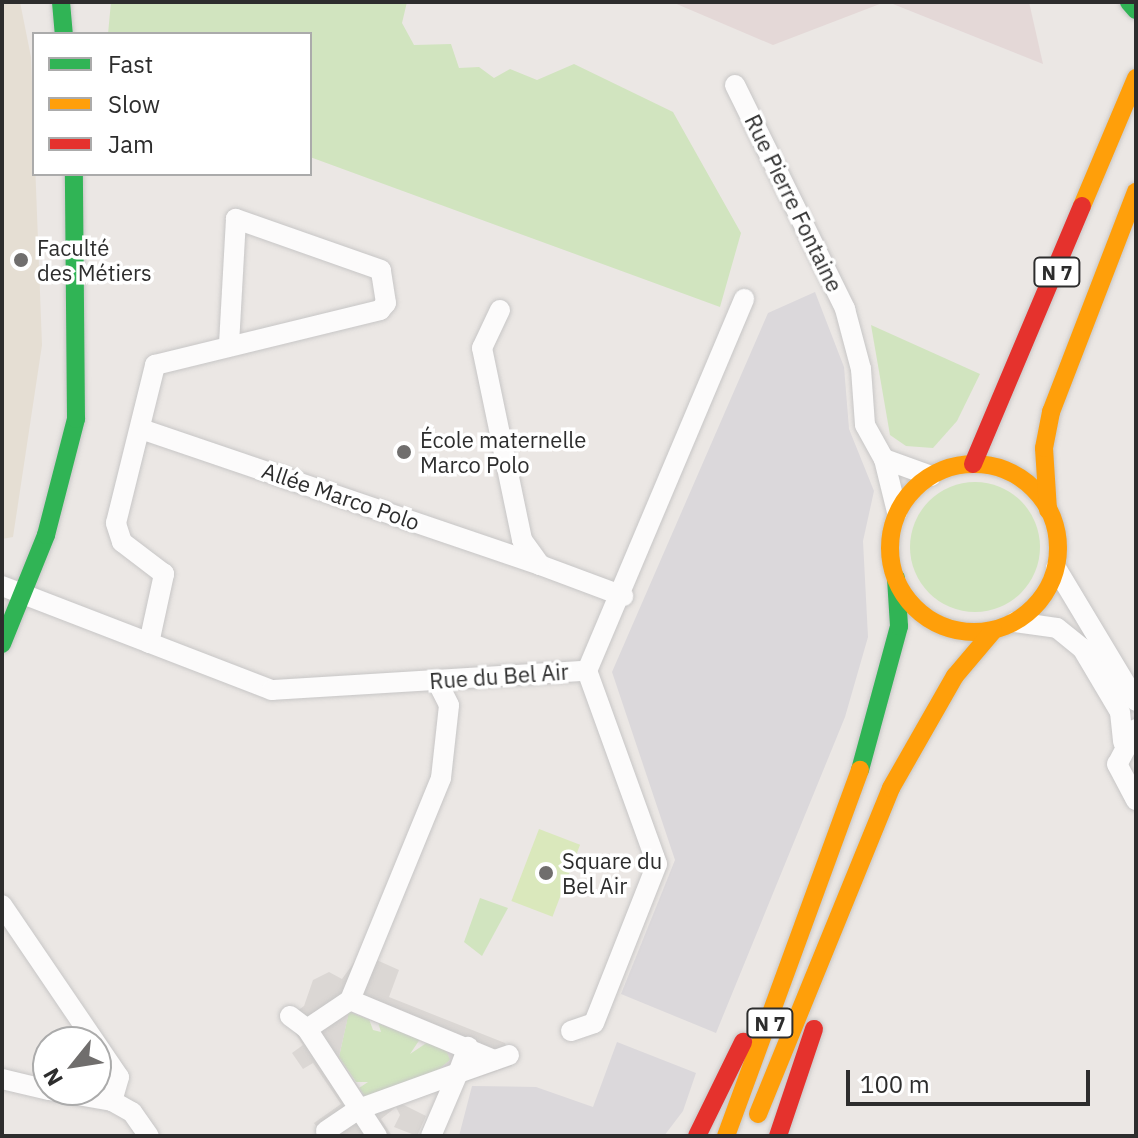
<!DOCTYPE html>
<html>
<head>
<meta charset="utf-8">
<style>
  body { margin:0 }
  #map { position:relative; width:1138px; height:1138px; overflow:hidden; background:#ebe7e4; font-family:"IBM Plex Sans",sans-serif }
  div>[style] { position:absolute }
  .industrial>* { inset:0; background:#dbd8db }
  .education>* { inset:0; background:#e5ded3 }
  .medical>* { inset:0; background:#e4d8d7 }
  .green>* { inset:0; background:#d1e4bf }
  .round { border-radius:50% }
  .pitch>* { inset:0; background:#dae8bc; transform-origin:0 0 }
  .plaza>* { inset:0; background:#dbd7d4 }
  .roads { filter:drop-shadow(0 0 2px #c7c6c6) drop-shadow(0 0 2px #c7c6c6) }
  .street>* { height:20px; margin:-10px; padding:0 10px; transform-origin:10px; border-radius:10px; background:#fcfbfb }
  .fast>* { height:18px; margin:-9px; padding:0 9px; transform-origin:9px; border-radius:9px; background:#30b455 }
  .slow>* { height:18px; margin:-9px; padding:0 9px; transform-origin:9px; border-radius:9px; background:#ff9f0a }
  .slow>.ring { margin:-9px; padding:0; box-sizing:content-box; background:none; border:18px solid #ff9f0a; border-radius:50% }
  .jam>* { height:18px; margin:-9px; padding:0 9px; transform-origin:9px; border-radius:9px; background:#e5322d }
  .dots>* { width:22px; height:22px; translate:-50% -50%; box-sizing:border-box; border:4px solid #fff; border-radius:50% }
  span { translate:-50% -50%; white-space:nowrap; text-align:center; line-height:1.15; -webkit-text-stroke:7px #fff; paint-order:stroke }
  .shield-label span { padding:2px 6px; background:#fff; border:2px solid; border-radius:6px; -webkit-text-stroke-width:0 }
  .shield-label { font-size:20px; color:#2d2d2d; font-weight:700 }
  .street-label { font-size:22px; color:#2d2d2d }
  .poi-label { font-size:22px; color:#2d2d2d }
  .left { translate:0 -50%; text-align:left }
  .frame { position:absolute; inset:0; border:4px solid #2d2d2d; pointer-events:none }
  .legend { position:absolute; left:32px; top:32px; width:280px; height:144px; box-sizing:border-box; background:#fff; border:2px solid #ababab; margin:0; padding:10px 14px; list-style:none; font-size:24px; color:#2d2d2d }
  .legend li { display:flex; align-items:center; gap:16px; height:40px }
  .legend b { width:40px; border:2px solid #ababab }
  .north { position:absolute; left:32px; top:1026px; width:80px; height:80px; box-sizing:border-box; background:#fff; border:2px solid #ababab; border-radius:50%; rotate:240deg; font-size:22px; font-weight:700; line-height:32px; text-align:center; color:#2d2d2d }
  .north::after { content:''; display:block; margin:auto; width:28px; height:36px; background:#706e6d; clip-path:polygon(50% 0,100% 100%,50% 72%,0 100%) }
  .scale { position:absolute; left:846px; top:1070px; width:244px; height:36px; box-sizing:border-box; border:4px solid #2d2d2d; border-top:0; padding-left:10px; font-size:24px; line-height:28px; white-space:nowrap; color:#2d2d2d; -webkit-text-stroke:6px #fff; paint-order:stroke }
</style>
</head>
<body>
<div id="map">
  <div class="industrial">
    <i style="clip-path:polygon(815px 292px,844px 367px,849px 429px,874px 491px,863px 541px,868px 637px,845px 717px,716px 1033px,621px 994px,675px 860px,612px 672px,768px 313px)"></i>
    <i style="clip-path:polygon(617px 1042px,696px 1073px,683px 1111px,664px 1136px,459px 1136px,472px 1086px,536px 1087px,593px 1107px)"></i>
  </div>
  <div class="education">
    <i style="clip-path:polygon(2px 2px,20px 2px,31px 57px,42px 345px,13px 537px,2px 539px)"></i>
  </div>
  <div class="medical">
    <i style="clip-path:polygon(672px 2px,885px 2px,773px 45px)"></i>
    <i style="clip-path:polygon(888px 2px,1029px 2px,1043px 64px)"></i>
  </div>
  <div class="green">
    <i style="clip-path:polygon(111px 2px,407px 2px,402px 23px,414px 45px,451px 44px,459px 68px,479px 67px,494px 78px,510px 69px,537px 80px,574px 64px,673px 112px,741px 233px,720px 307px,310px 157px,310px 34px,108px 34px)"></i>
    <i style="clip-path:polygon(871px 325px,980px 374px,957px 421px,933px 448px,906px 446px,890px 435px)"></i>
    <i class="round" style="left:910px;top:482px;width:130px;height:130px"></i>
    <i style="clip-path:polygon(480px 898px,508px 908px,482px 956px,464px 942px)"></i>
    <i style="clip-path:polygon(349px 1011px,369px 1019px,373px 1030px,381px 1032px,378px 1022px,420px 1039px,410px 1054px,428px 1042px,450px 1053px,450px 1060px,418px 1087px,368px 1101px,359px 1088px,368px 1082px,356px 1082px,339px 1057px)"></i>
  </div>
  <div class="pitch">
    <i style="left:539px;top:829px;width:44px;height:77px;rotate:21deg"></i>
  </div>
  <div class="plaza">
    <i style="clip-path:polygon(evenodd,361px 953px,399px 970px,389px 997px,505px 1043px,512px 1066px,402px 1104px,426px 1116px,417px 1136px,394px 1127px,400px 1115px,396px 1107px,381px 1119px,392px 1136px,323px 1136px,314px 1123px,341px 1104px,313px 1063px,303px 1069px,292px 1053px,303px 1045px,286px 1019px,304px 1006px,313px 980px,329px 972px,342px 979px,361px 953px,349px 1012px,446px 1050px,450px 1060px,418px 1087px,368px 1101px,339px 1057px,349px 1012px)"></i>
  </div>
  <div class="roads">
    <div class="street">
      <i style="left:735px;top:85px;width:250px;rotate:63.8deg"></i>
      <i style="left:845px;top:309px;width:62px;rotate:75.1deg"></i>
      <i style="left:861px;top:369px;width:56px;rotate:85.9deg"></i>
      <i style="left:865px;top:425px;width:39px;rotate:61deg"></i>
      <i style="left:884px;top:459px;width:55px;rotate:76.2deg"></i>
      <i style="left:500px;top:310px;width:42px;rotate:115.3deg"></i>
      <i style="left:482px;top:348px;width:196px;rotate:78.2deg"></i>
      <i style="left:522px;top:540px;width:31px;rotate:54deg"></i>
      <i style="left:540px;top:565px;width:89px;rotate:20.5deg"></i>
      <i style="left:141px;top:429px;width:422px;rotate:18.8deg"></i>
      <i style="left:884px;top:459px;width:50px;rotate:19.9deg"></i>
      <i style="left:1056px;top:568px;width:155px;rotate:59deg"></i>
      <i style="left:2px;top:586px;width:289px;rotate:21.1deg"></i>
      <i style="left:272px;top:690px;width:316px;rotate:-3.5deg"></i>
      <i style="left:587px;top:671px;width:404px;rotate:-67.1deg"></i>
      <i style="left:1015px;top:622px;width:42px;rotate:8.1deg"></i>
      <i style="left:1057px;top:628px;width:32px;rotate:39deg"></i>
      <i style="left:1082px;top:648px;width:74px;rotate:59.3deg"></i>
      <i style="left:1120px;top:712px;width:30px;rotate:84deg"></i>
      <i style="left:149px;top:643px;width:71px;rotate:-77.7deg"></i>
      <i style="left:164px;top:574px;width:53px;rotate:-142.7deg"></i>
      <i style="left:122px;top:542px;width:20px;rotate:-108deg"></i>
      <i style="left:116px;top:523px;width:163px;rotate:-76.1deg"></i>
      <i style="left:155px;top:365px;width:232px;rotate:-13.7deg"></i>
      <i style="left:380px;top:310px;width:9px;rotate:-49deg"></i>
      <i style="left:386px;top:303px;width:33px;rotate:-99deg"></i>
      <i style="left:381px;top:270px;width:154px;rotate:-160.6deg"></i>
      <i style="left:236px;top:219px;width:124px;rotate:93.2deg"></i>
      <i style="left:1136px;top:729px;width:40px;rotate:118deg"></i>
      <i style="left:1117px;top:764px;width:41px;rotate:62.2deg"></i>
      <i style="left:2px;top:905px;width:208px;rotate:55.8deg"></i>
      <i style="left:119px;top:1077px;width:25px;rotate:106deg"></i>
      <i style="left:112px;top:1101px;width:64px;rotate:-170.1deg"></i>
      <i style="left:350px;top:1000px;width:240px;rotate:-67.7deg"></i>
      <i style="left:441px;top:778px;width:73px;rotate:-83.7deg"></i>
      <i style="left:449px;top:705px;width:28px;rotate:-117deg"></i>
      <i style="left:350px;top:1000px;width:156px;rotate:22.6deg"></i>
      <i style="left:290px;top:1016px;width:21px;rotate:37deg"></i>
      <i style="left:307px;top:1029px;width:128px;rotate:56.8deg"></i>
      <i style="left:307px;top:1029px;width:52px;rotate:-34deg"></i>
      <i style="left:571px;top:1031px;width:24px;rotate:-19deg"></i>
      <i style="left:594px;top:1023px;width:171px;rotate:-68.4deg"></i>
      <i style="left:657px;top:864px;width:205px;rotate:-109.9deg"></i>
      <i style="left:2px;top:1079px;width:47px;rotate:13.4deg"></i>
      <i style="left:112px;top:1101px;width:23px;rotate:29deg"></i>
      <i style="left:132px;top:1112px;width:29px;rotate:55deg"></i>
      <i style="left:326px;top:1131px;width:40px;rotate:-34deg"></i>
      <i style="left:359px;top:1109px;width:105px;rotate:-20deg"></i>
      <i style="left:458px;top:1073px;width:28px;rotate:-69deg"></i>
      <i style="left:431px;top:1136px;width:69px;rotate:-66.8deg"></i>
      <i style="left:458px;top:1073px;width:54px;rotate:-19.4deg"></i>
    </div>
    <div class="fast">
      <i style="left:61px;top:2px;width:32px;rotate:85deg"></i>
      <i style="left:1129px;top:2px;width:11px;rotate:49deg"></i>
      <i style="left:2px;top:644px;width:118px;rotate:-68deg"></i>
      <i style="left:46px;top:535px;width:120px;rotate:-75.5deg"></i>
      <i style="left:76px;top:419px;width:245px;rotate:-90.5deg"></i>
      <i style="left:860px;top:770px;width:149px;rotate:-74.8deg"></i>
      <i style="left:899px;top:626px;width:48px;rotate:-93.6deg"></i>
    </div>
    <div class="slow">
      <i style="left:1082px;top:206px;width:139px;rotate:-67.1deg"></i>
      <i class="ring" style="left:890px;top:464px;width:150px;height:150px"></i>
      <i style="left:1048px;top:510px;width:62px;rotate:-93.7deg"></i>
      <i style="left:1044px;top:448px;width:37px;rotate:-79deg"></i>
      <i style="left:1051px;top:412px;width:236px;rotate:-68.9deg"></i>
      <i style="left:758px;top:1114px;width:352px;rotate:-67.8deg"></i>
      <i style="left:891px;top:788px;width:129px;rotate:-60.3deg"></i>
      <i style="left:955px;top:676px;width:59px;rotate:-49.8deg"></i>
      <i style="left:726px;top:1136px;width:390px;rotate:-69.9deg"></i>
    </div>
    <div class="jam">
      <i style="left:973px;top:464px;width:280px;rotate:-67.1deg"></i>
      <i style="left:697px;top:1136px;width:105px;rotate:-63.9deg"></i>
      <i style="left:778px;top:1136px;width:113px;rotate:-71.4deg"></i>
    </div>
  </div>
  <div class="dots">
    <i style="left:21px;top:260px;background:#706e6d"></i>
    <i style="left:404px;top:452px;background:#706e6d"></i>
    <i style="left:546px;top:873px;background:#706e6d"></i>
  </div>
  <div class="shield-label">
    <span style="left:1057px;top:272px">N 7</span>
    <span style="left:770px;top:1023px">N 7</span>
  </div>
  <div class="street-label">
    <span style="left:794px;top:203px;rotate:64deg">Rue Pierre Fontaine</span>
    <span style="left:341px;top:496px;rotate:19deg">Allée Marco Polo</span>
    <span style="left:499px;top:676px;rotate:-4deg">Rue du Bel Air</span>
  </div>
  <div class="poi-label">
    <span class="left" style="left:37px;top:260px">Faculté<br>des Métiers</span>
    <span class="left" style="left:420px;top:452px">École maternelle<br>Marco Polo</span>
    <span class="left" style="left:562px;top:873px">Square du<br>Bel Air</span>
  </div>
  <div class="frame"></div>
  <ul class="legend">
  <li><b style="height:10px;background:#30b455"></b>Fast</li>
  <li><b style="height:10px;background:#ff9f0a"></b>Slow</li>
  <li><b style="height:10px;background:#e5322d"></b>Jam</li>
  </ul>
  <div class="north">N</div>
  <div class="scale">100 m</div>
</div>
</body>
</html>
